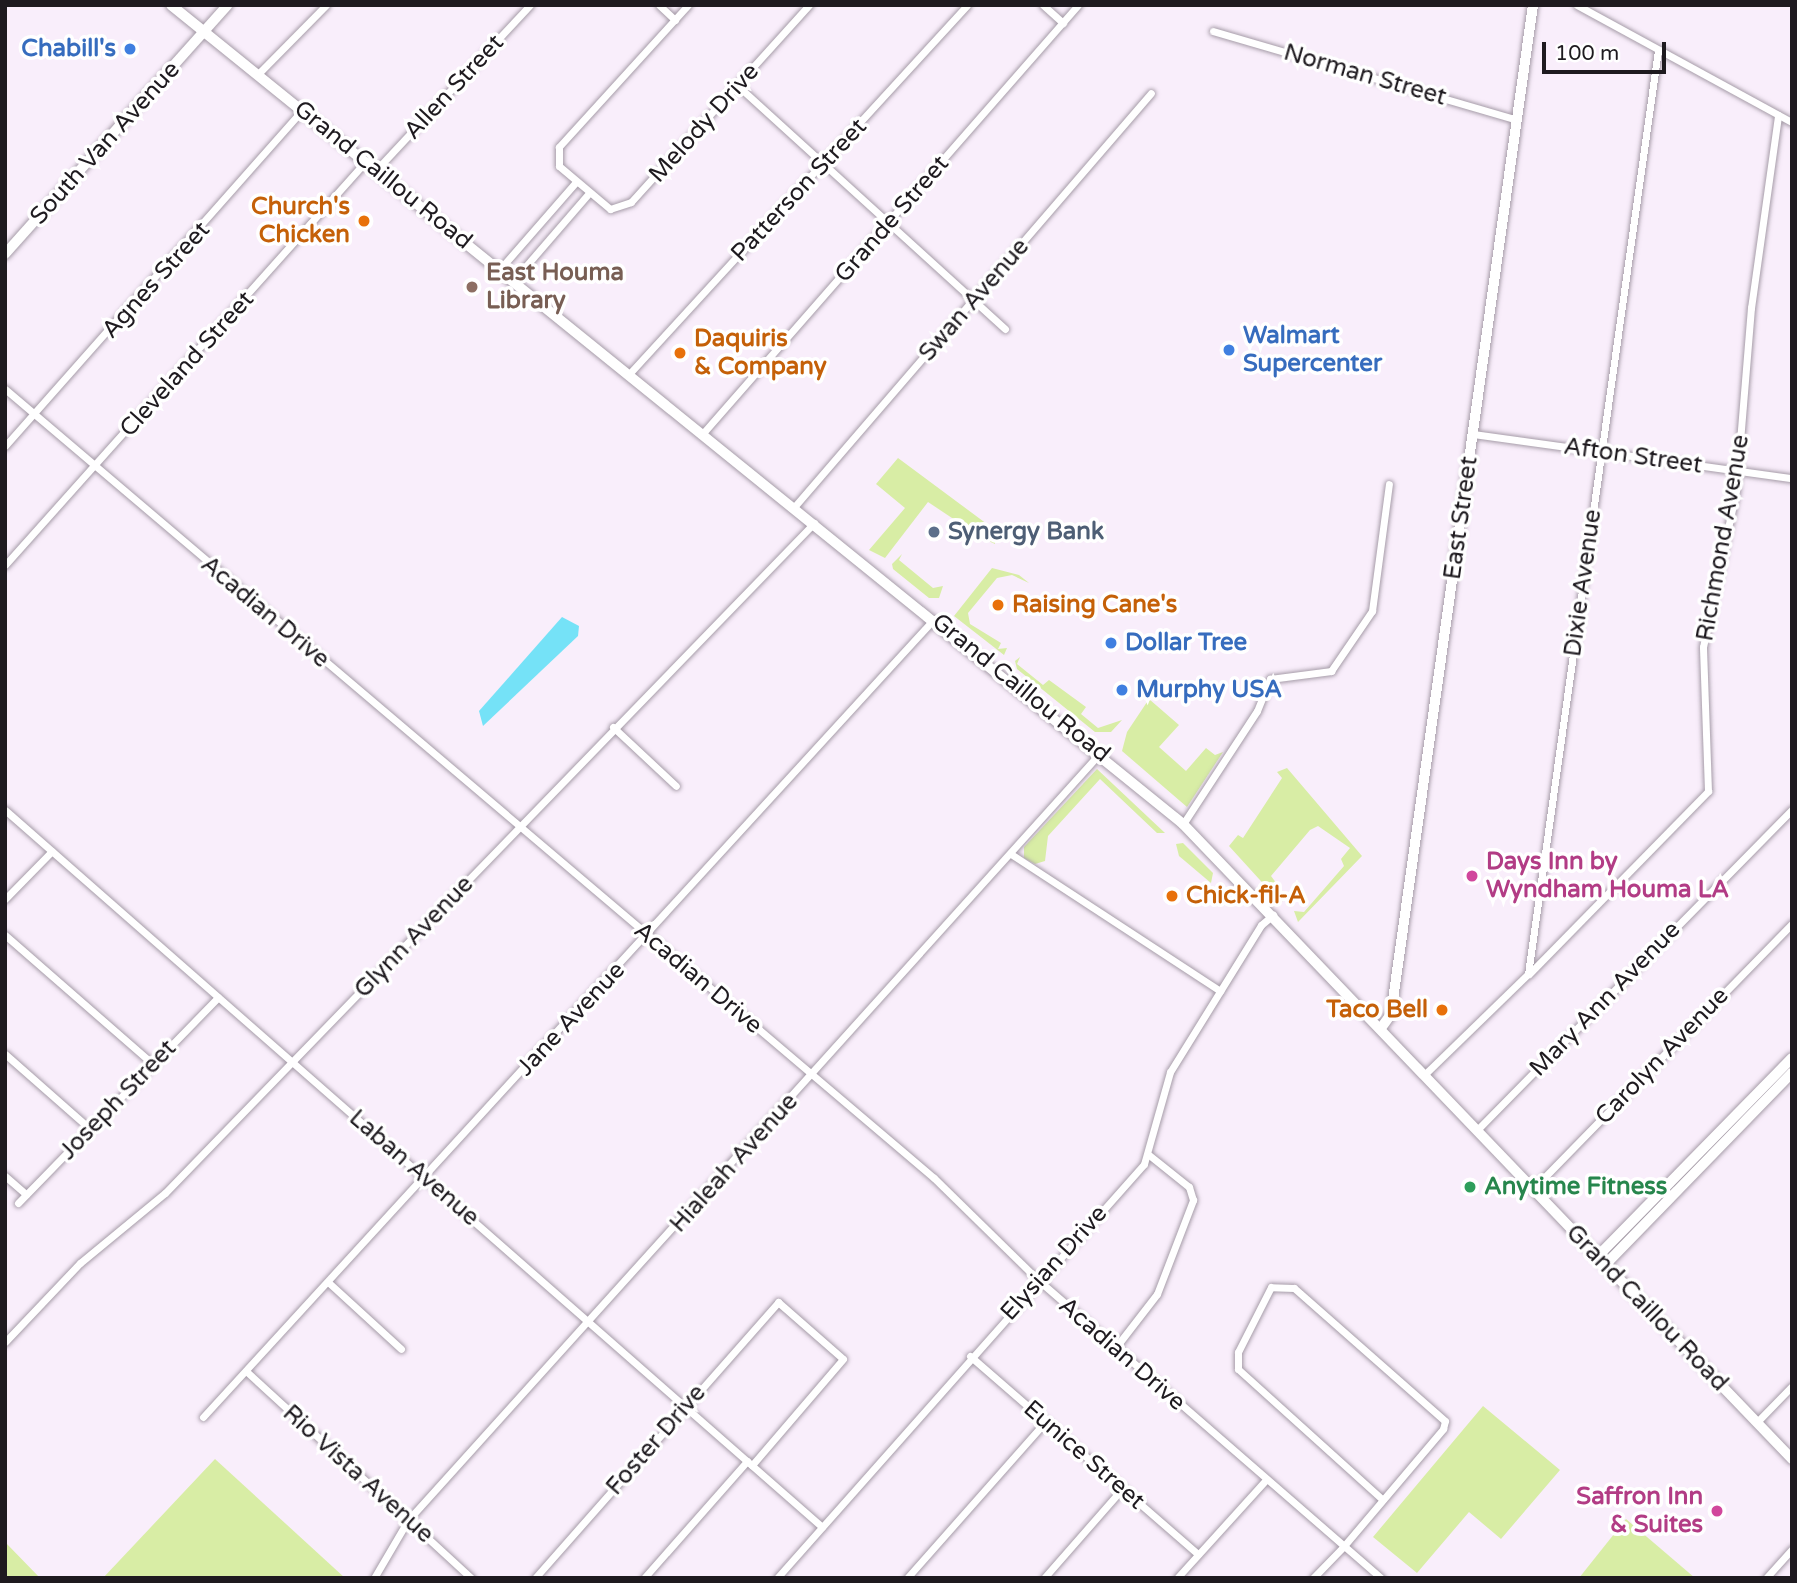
<!DOCTYPE html>
<html>
<head>
<meta charset="utf-8">
<style>
  body { margin:0 }
  #map { position:relative; width:1797px; height:1583px; overflow:hidden; background:#f9eefb; font-family:"Varela Round",sans-serif }
  div>[style] { position:absolute }
  .green>* { inset:0; background:#d8eda5 }
  .water>* { inset:0; background:#75e2f7 }
  .roads { filter:drop-shadow(0 0 2px #a69ca8) drop-shadow(0 0 2px #a69ca8) }
  .street>* { height:7px; margin:-3.5px; padding:0 3.5px; transform-origin:3.5px; border-radius:3.5px; background:#fff }
  .secondary>* { height:10px; margin:-5px; padding:0 5px; transform-origin:5px; border-radius:5px; background:#fff }
  .dots>* { width:19px; height:19px; translate:-50% -50%; box-sizing:border-box; border:4px solid #fff; border-radius:50% }
  span { translate:-50% -50%; white-space:nowrap; text-align:center; line-height:1.15; -webkit-text-stroke:7px #fff; paint-order:stroke }
  .shop-label { font-size:24px; color:#366cbe; font-weight:700 }
  .right { translate:-100% -50%; text-align:right }
  .left { translate:0 -50%; text-align:left }
  .street-label { font-size:24px; color:#1e1a1f }
  .food-label { font-size:24px; color:#c56008; font-weight:700 }
  .education-label { font-size:24px; color:#785e54; font-weight:700 }
  .service-label { font-size:24px; color:#4e5e75; font-weight:700 }
  .hotel-label { font-size:24px; color:#b23c85; font-weight:700 }
  .leisure-label { font-size:24px; color:#27864d; font-weight:700 }
  .frame { position:absolute; inset:0; border:7px solid #1e1a1f; pointer-events:none }
  .scale { position:absolute; left:1542px; top:42px; width:124px; height:32px; box-sizing:border-box; border:4px solid #1e1a1f; border-top:0; padding-left:9px; font-size:21px; line-height:24px; white-space:nowrap; color:#1e1a1f; -webkit-text-stroke:5px #fff; paint-order:stroke }
</style>
</head>
<body>
<div id="map">
  <div class="green">
    <i style="clip-path:polygon(898px 458px,995px 530px,995px 544px,976px 535px,975px 524px,970px 530px,928px 502px,885px 558px,869px 550px,905px 508px,876px 484px)"></i>
    <i style="clip-path:polygon(902px 554px,899px 560px,933px 588px,943px 586px,939px 598px,929px 598px,893px 569px,892px 564px)"></i>
    <i style="clip-path:polygon(992px 568px,1019px 575px,1029px 583px,1012px 575px,997px 578px,968px 613px,970px 624px,1001px 643px,998px 649px,1007px 648px,1004px 655px,954px 616px)"></i>
    <i style="clip-path:polygon(1020px 657px,1017px 664px,1043px 685px,1049px 680px,1086px 707px,1081px 714px,1098px 728px,1122px 720px,1111px 732px,1095px 732px,1017px 669px,1015px 661px)"></i>
    <i style="clip-path:polygon(1149px 699px,1179px 725px,1159px 747px,1186px 771px,1206px 748px,1215px 755px,1223px 752px,1187px 807px,1122px 751px,1127px 732px)"></i>
    <i style="clip-path:polygon(1287px 768px,1362px 856px,1298px 922px,1294px 911px,1304px 912px,1344px 866px,1341px 859px,1350px 848px,1318px 826px,1310px 830px,1271px 876px,1286px 896px,1281px 903px,1229px 846px,1238px 835px,1243px 838px,1282px 778px,1277px 772px)"></i>
    <i style="clip-path:polygon(1097px 769px,1165px 833px,1157px 833px,1100px 779px,1048px 836px,1045px 861px,1035px 864px,1024px 858px,1024px 847px)"></i>
    <i style="clip-path:polygon(1183px 843px,1213px 873px,1211px 883px,1179px 856px,1176px 844px)"></i>
    <i style="clip-path:polygon(1483px 1406px,1560px 1470px,1501px 1539px,1469px 1512px,1417px 1573px,1373px 1537px)"></i>
    <i style="clip-path:polygon(215px 1459px,345px 1578px,103px 1578px)"></i>
    <i style="clip-path:polygon(1626px 1519px,1695px 1578px,1579px 1578px)"></i>
    <i style="clip-path:polygon(5px 1539px,6px 1543px,40px 1578px,5px 1578px)"></i>
  </div>
  <div class="water">
    <i style="clip-path:polygon(562px 617px,579px 626px,578px 636px,483px 726px,479px 711px)"></i>
  </div>
  <div class="roads">
    <div class="street">
      <i style="left:659px;top:5px;width:22px;rotate:43deg"></i>
      <i style="left:688px;top:5px;width:192px;rotate:132.3deg"></i>
      <i style="left:559px;top:147px;width:19px;rotate:90deg"></i>
      <i style="left:559px;top:166px;width:67px;rotate:40.1deg"></i>
      <i style="left:610px;top:209px;width:22px;rotate:-18deg"></i>
      <i style="left:631px;top:202px;width:266px;rotate:-47.9deg"></i>
      <i style="left:1043px;top:5px;width:27px;rotate:42deg"></i>
      <i style="left:1577px;top:5px;width:245px;rotate:28.6deg"></i>
      <i style="left:1213px;top:31px;width:317px;rotate:16.3deg"></i>
      <i style="left:257px;top:75px;width:98px;rotate:-45.4deg"></i>
      <i style="left:738px;top:86px;width:361px;rotate:42.3deg"></i>
      <i style="left:377px;top:169px;width:224px;rotate:-47deg"></i>
      <i style="left:500px;top:269px;width:114px;rotate:-48.9deg"></i>
      <i style="left:513px;top:281px;width:116px;rotate:-49.2deg"></i>
      <i style="left:630px;top:373px;width:499px;rotate:-47.5deg"></i>
      <i style="left:5px;top:389px;width:1219px;rotate:40.34deg"></i>
      <i style="left:934px;top:1178px;width:144px;rotate:44.4deg"></i>
      <i style="left:1037px;top:1279px;width:456px;rotate:41deg"></i>
      <i style="left:704px;top:432px;width:568px;rotate:-48.79deg"></i>
      <i style="left:1473px;top:434px;width:322px;rotate:7.9deg"></i>
      <i style="left:5px;top:446px;width:448px;rotate:-48.5deg"></i>
      <i style="left:795px;top:506px;width:545px;rotate:-49.24deg"></i>
      <i style="left:5px;top:565px;width:542px;rotate:-48.22deg"></i>
      <i style="left:613px;top:727px;width:86px;rotate:43.1deg"></i>
      <i style="left:5px;top:810px;width:1087px;rotate:41.27deg"></i>
      <i style="left:1183px;top:824px;width:135px;rotate:-56.8deg"></i>
      <i style="left:1257px;top:711px;width:35px;rotate:-68deg"></i>
      <i style="left:1270px;top:679px;width:62px;rotate:-7.5deg"></i>
      <i style="left:1331px;top:671px;width:73px;rotate:-55.7deg"></i>
      <i style="left:1372px;top:611px;width:128px;rotate:-82.4deg"></i>
      <i style="left:1011px;top:854px;width:250px;rotate:33.2deg"></i>
      <i style="left:5px;top:899px;width:67px;rotate:-45.6deg"></i>
      <i style="left:5px;top:935px;width:196px;rotate:41.1deg"></i>
      <i style="left:1529px;top:974px;width:256px;rotate:-45.6deg"></i>
      <i style="left:1708px;top:791px;width:144px;rotate:-92deg"></i>
      <i style="left:1703px;top:647px;width:160px;rotate:-78.1deg"></i>
      <i style="left:1736px;top:490px;width:183px;rotate:-85.3deg"></i>
      <i style="left:1751px;top:308px;width:195px;rotate:-82deg"></i>
      <i style="left:5px;top:1054px;width:113px;rotate:41.4deg"></i>
      <i style="left:1425px;top:1074px;width:144px;rotate:-44.2deg"></i>
      <i style="left:1528px;top:974px;width:933px;rotate:-81.99deg"></i>
      <i style="left:1478px;top:1129px;width:448px;rotate:-45.5deg"></i>
      <i style="left:5px;top:1176px;width:28px;rotate:41deg"></i>
      <i style="left:1533px;top:1189px;width:371px;rotate:-45.7deg"></i>
      <i style="left:18px;top:1203px;width:287px;rotate:-45.8deg"></i>
      <i style="left:328px;top:1282px;width:99px;rotate:42.5deg"></i>
      <i style="left:5px;top:1342px;width:109px;rotate:-46.5deg"></i>
      <i style="left:80px;top:1263px;width:110px;rotate:-39.5deg"></i>
      <i style="left:165px;top:1193px;width:933px;rotate:-45.91deg"></i>
      <i style="left:1116px;top:1347px;width:67px;rotate:-52.3deg"></i>
      <i style="left:1157px;top:1294px;width:101px;rotate:-69deg"></i>
      <i style="left:1193px;top:1200px;width:14px;rotate:-107deg"></i>
      <i style="left:1189px;top:1187px;width:51px;rotate:-141.3deg"></i>
      <i style="left:970px;top:1356px;width:302px;rotate:41deg"></i>
      <i style="left:246px;top:1371px;width:306px;rotate:42.6deg"></i>
      <i style="left:203px;top:1417px;width:1082px;rotate:-47.51deg"></i>
      <i style="left:1757px;top:1422px;width:50px;rotate:-45.8deg"></i>
      <i style="left:374px;top:1578px;width:67px;rotate:-59.6deg"></i>
      <i style="left:408px;top:1520px;width:1033px;rotate:-47.94deg"></i>
      <i style="left:535px;top:1578px;width:368px;rotate:-48.6deg"></i>
      <i style="left:778px;top:1302px;width:86px;rotate:41.2deg"></i>
      <i style="left:843px;top:1359px;width:140px;rotate:130.6deg"></i>
      <i style="left:644px;top:1578px;width:156px;rotate:-48.6deg"></i>
      <i style="left:777px;top:1578px;width:553px;rotate:-48.44deg"></i>
      <i style="left:1144px;top:1164px;width:96px;rotate:-74.2deg"></i>
      <i style="left:1170px;top:1072px;width:173px;rotate:-58.2deg"></i>
      <i style="left:1261px;top:925px;width:16px;rotate:-40deg"></i>
      <i style="left:907px;top:1578px;width:208px;rotate:-48.5deg"></i>
      <i style="left:1044px;top:1578px;width:118px;rotate:-48.8deg"></i>
      <i style="left:1177px;top:1578px;width:132px;rotate:-47.8deg"></i>
      <i style="left:1313px;top:1578px;width:43px;rotate:-45.9deg"></i>
      <i style="left:1343px;top:1547px;width:155px;rotate:-49.7deg"></i>
      <i style="left:1443px;top:1429px;width:8px;rotate:-76deg"></i>
      <i style="left:1445px;top:1421px;width:201px;rotate:-138.6deg"></i>
      <i style="left:1294px;top:1288px;width:23px;rotate:-178deg"></i>
      <i style="left:1271px;top:1287px;width:73px;rotate:116.9deg"></i>
      <i style="left:1238px;top:1352px;width:17px;rotate:90deg"></i>
      <i style="left:1238px;top:1369px;width:195px;rotate:42.1deg"></i>
      <i style="left:1766px;top:1578px;width:39px;rotate:-48deg"></i>
    </div>
    <div class="secondary">
      <i style="left:171px;top:5px;width:1302px;rotate:38.98deg"></i>
      <i style="left:1183px;top:824px;width:880px;rotate:46.2deg"></i>
      <i style="left:5px;top:254px;width:334px;rotate:-48.2deg"></i>
      <i style="left:1381px;top:1028px;width:17px;rotate:-54deg"></i>
      <i style="left:1391px;top:1014px;width:1019px;rotate:-81.99deg"></i>
      <i style="left:1598px;top:1256px;width:277px;rotate:-45.6deg"></i>
      <i style="left:1606px;top:1264px;width:267px;rotate:-45.8deg"></i>
    </div>
  </div>
  <div class="dots">
    <i style="left:130px;top:49px;background:#3f7fe0"></i>
    <i style="left:364px;top:221px;background:#e8710a"></i>
    <i style="left:472px;top:287px;background:#8d6e63"></i>
    <i style="left:1229px;top:350px;background:#3f7fe0"></i>
    <i style="left:680px;top:353px;background:#e8710a"></i>
    <i style="left:934px;top:532px;background:#5c6f8a"></i>
    <i style="left:998px;top:605px;background:#e8710a"></i>
    <i style="left:1111px;top:643px;background:#3f7fe0"></i>
    <i style="left:1122px;top:690px;background:#3f7fe0"></i>
    <i style="left:1472px;top:876px;background:#d1479c"></i>
    <i style="left:1172px;top:896px;background:#e8710a"></i>
    <i style="left:1442px;top:1010px;background:#e8710a"></i>
    <i style="left:1470px;top:1187px;background:#2e9e5b"></i>
    <i style="left:1717px;top:1511px;background:#d1479c"></i>
  </div>
  <div class="shop-label">
    <span class="right" style="left:116px;top:49px">Chabill's</span>
    <span class="left" style="left:1243px;top:350px">Walmart<br>Supercenter</span>
    <span class="left" style="left:1125px;top:643px">Dollar Tree</span>
    <span class="left" style="left:1136px;top:690px">Murphy USA</span>
  </div>
  <div class="street-label">
    <span style="left:1365px;top:75px;rotate:16deg">Norman Street</span>
    <span style="left:454px;top:87px;rotate:-47deg">Allen Street</span>
    <span style="left:704px;top:123px;rotate:-48deg">Melody Drive</span>
    <span style="left:105px;top:143px;rotate:-48deg">South Van Avenue</span>
    <span style="left:383px;top:175px;rotate:39deg">Grand Caillou Road</span>
    <span style="left:799px;top:190px;rotate:-47deg">Patterson Street</span>
    <span style="left:892px;top:219px;rotate:-49deg">Grande Street</span>
    <span style="left:156px;top:280px;rotate:-48deg">Agnes Street</span>
    <span style="left:974px;top:300px;rotate:-49deg">Swan Avenue</span>
    <span style="left:187px;top:364px;rotate:-48deg">Cleveland Street</span>
    <span style="left:1633px;top:456px;rotate:8deg">Afton Street</span>
    <span style="left:1461px;top:518px;rotate:-82deg">East Street</span>
    <span style="left:1723px;top:538px;rotate:-80deg">Richmond Avenue</span>
    <span style="left:1583px;top:583px;rotate:-82deg">Dixie Avenue</span>
    <span style="left:265px;top:612px;rotate:40deg">Acadian Drive</span>
    <span style="left:1021px;top:688px;rotate:39deg">Grand Caillou Road</span>
    <span style="left:414px;top:937px;rotate:-46deg">Glynn Avenue</span>
    <span style="left:698px;top:978px;rotate:40deg">Acadian Drive</span>
    <span style="left:1605px;top:999px;rotate:-46deg">Mary Ann Avenue</span>
    <span style="left:571px;top:1019px;rotate:-47deg">Jane Avenue</span>
    <span style="left:1662px;top:1056px;rotate:-46deg">Carolyn Avenue</span>
    <span style="left:118px;top:1100px;rotate:-46deg">Joseph Street</span>
    <span style="left:734px;top:1163px;rotate:-48deg">Hialeah Avenue</span>
    <span style="left:414px;top:1168px;rotate:41deg">Laban Avenue</span>
    <span style="left:1054px;top:1263px;rotate:-48deg">Elysian Drive</span>
    <span style="left:1647px;top:1308px;rotate:46deg">Grand Caillou Road</span>
    <span style="left:1122px;top:1354px;rotate:41deg">Acadian Drive</span>
    <span style="left:656px;top:1440px;rotate:-49deg">Foster Drive</span>
    <span style="left:1084px;top:1455px;rotate:41deg">Eunice Street</span>
    <span style="left:358px;top:1474px;rotate:42deg">Rio Vista Avenue</span>
  </div>
  <div class="food-label">
    <span class="right" style="left:350px;top:221px">Church's<br>Chicken</span>
    <span class="left" style="left:694px;top:353px">Daquiris<br>&amp; Company</span>
    <span class="left" style="left:1012px;top:605px">Raising Cane's</span>
    <span class="left" style="left:1186px;top:896px">Chick-fil-A</span>
    <span class="right" style="left:1428px;top:1010px">Taco Bell</span>
  </div>
  <div class="education-label">
    <span class="left" style="left:486px;top:287px">East Houma<br>Library</span>
  </div>
  <div class="service-label">
    <span class="left" style="left:948px;top:532px">Synergy Bank</span>
  </div>
  <div class="hotel-label">
    <span class="left" style="left:1486px;top:876px">Days Inn by<br>Wyndham Houma LA</span>
    <span class="right" style="left:1703px;top:1511px">Saffron Inn<br>&amp; Suites</span>
  </div>
  <div class="leisure-label">
    <span class="left" style="left:1484px;top:1187px">Anytime Fitness</span>
  </div>
  <div class="frame"></div>
  <div class="scale">100 m</div>
</div>
</body>
</html>
